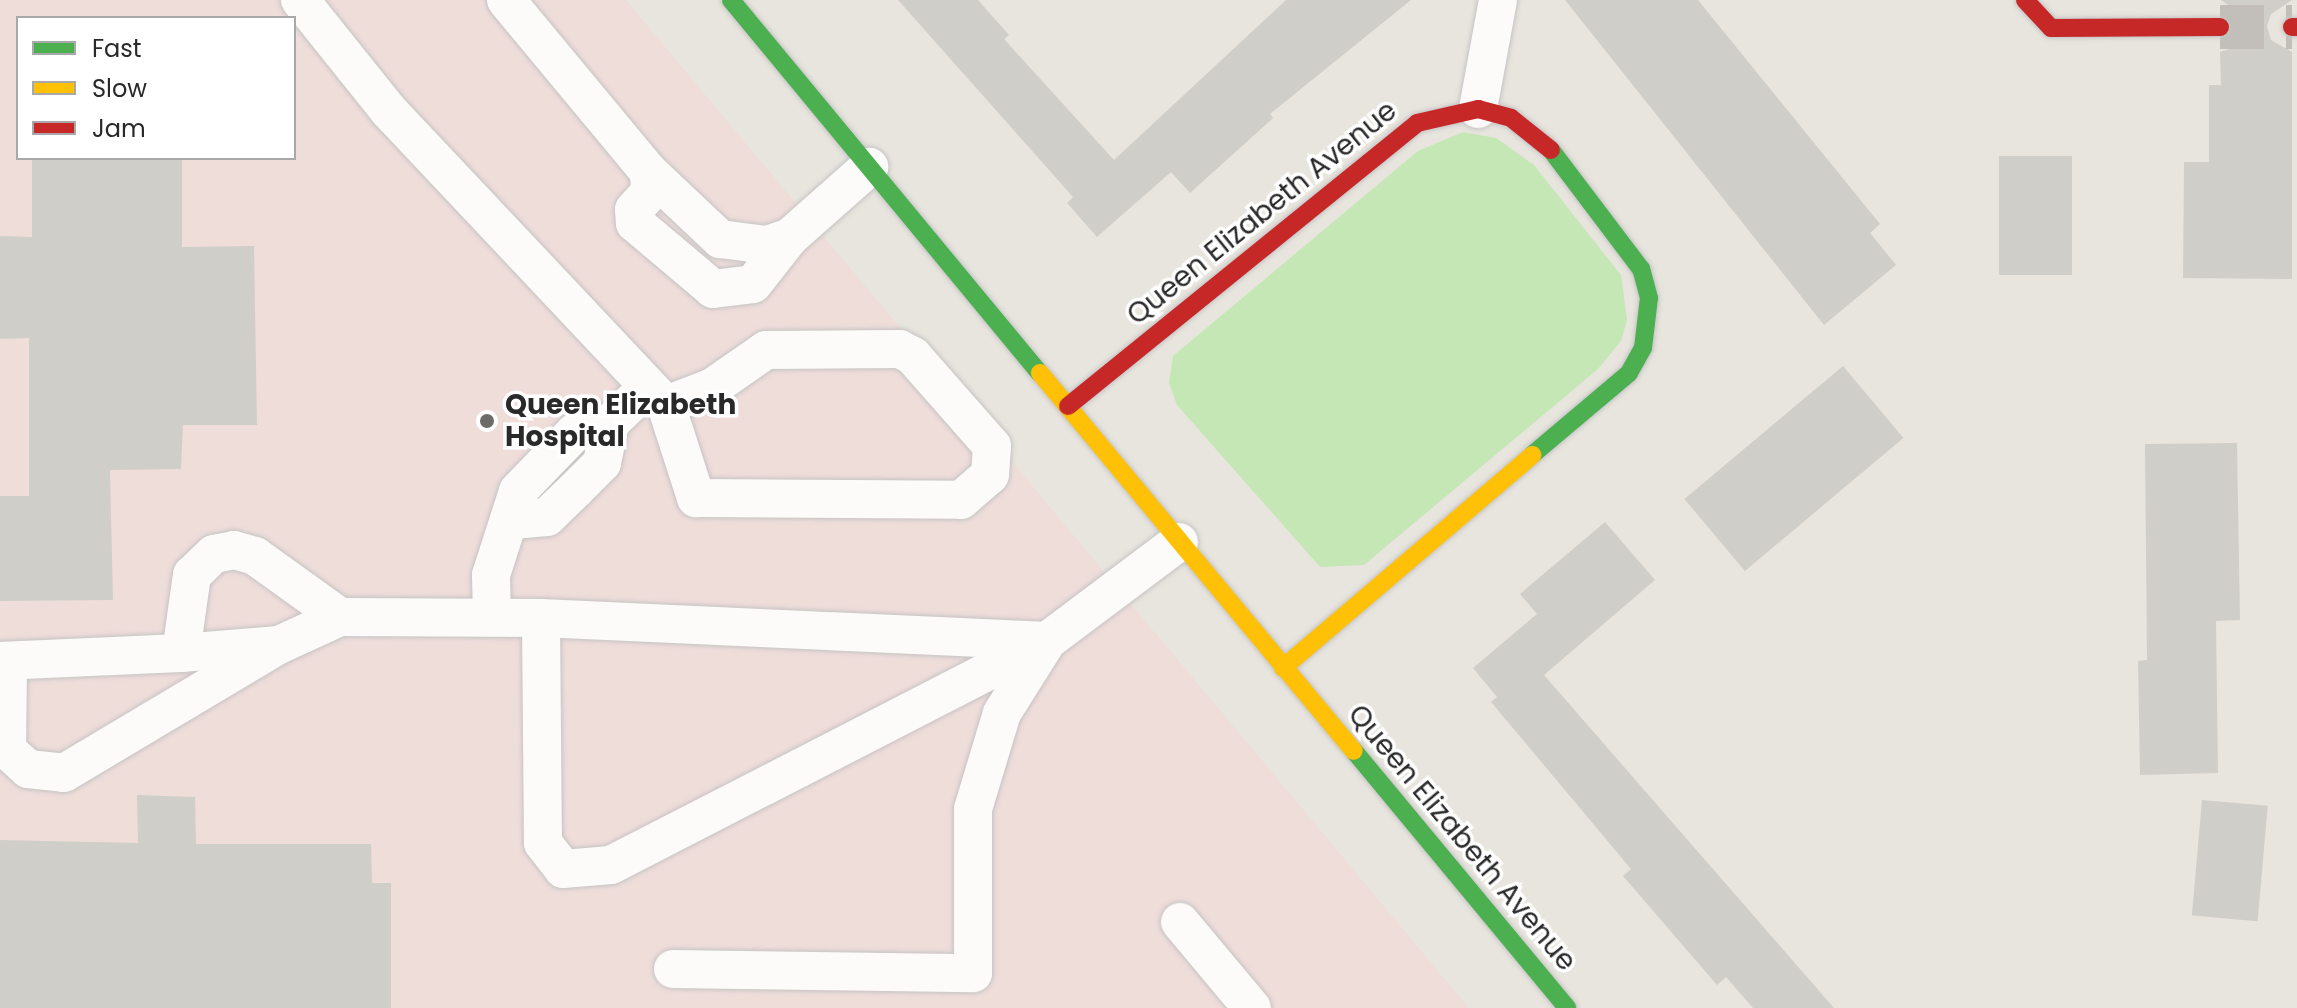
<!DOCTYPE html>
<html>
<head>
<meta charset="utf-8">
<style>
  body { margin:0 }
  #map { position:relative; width:2297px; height:1008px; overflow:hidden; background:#e8e5de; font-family:Poppins,sans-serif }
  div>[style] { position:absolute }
  .medical>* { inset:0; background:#efddda }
  .green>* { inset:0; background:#c5e6b5 }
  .building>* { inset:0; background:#d0cec9; transform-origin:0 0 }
  .secondary-tunnel>* { height:44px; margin-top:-22px; transform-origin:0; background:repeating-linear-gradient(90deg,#c2bfba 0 44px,transparent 0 66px) }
  .roads { filter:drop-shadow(0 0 2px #c5c4c4) drop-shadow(0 0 2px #c5c4c4) }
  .lane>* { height:38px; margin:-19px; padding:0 19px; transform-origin:19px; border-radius:19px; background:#fcfbfa }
  .fast>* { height:18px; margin:-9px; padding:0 9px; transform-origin:9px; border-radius:9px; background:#4caf50 }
  .slow>* { height:18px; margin:-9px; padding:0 9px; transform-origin:9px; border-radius:9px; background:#ffc107 }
  .jam>* { height:18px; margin:-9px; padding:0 9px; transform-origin:9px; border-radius:9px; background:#c62828 }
  .dots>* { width:22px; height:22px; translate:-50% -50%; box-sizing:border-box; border:4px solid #fff; border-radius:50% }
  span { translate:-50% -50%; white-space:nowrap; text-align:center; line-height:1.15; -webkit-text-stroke:7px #fff; paint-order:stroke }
  .street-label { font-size:28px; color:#292929 }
  .poi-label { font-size:28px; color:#292929; font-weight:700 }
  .left { translate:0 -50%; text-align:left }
  .legend { position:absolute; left:16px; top:16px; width:280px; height:144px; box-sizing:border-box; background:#fff; border:2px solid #a9a9a9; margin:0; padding:10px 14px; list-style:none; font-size:24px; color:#292929 }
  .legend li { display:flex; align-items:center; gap:16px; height:40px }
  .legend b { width:40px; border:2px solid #a9a9a9 }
</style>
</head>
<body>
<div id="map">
  <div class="medical">
    <i style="clip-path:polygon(evenodd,0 0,626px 0,1469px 1008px,0 1008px,0 0,18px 18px,294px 18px,294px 158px,18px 158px,18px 18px)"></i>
  </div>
  <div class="green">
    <i style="clip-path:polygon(1463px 132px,1496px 138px,1534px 165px,1621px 275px,1627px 320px,1621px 341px,1598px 369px,1364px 565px,1320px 567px,1177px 405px,1169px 383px,1173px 356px,1418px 151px)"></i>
  </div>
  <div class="building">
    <i style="clip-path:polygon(898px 0,978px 0,1009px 35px,1004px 39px,1114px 160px,1286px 0,1411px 0,1270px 114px,1273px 118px,1190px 193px,1171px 172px,1097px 237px,1067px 203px,1073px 197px)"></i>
    <i style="clip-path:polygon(1565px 0,1698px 0,1880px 224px,1870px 233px,1896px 265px,1824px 325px)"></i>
    <i style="clip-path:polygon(2221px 0,2292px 0,2271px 14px,2267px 26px,2271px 40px,2292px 52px,2292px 279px,2183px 278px,2184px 162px,2209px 162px,2209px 85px,2221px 85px,2220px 52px,2233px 48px,2245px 28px,2241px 14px)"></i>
    <i style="left:1999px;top:156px;width:73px;height:119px"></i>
    <i style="clip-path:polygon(32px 158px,182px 158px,182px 247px,254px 246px,257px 425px,183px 425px,181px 469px,110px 470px,113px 600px,0 601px,0 496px,29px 496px,29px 338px,0 339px,0 236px,32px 237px)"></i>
    <i style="left:1843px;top:366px;width:94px;height:207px;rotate:50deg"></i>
    <i style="clip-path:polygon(2237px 443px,2240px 620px,2216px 621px,2218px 773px,2140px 775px,2138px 661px,2147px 660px,2145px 444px)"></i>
    <i style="clip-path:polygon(1605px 522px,1655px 580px,1544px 675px,1834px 1008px,1753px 1008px,1726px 977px,1717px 985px,1623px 876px,1631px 869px,1491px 702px,1497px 697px,1473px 668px,1537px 614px,1520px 594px)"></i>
    <i style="clip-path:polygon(137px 795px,195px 797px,196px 844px,371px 844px,372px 883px,391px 883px,391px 1008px,0 1008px,0 840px,138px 843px)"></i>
    <i style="left:2202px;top:800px;width:66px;height:116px;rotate:5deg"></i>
  </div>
  <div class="secondary-tunnel">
    <i style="left:2220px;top:27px;width:72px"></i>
  </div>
  <div class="roads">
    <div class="lane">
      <i style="left:300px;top:0;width:142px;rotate:51.3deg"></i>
      <i style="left:389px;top:111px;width:404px;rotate:46.7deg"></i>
      <i style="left:666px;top:405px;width:98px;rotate:72.1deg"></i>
      <i style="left:696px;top:498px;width:265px;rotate:0.4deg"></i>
      <i style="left:961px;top:500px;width:38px;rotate:-41deg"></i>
      <i style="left:990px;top:475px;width:29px;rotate:-86deg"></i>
      <i style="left:992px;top:446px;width:120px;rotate:-131.3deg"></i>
      <i style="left:913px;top:356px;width:15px;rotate:-152deg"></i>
      <i style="left:900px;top:349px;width:134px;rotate:179.6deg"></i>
      <i style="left:766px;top:350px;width:65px;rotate:145.1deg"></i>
      <i style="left:713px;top:387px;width:50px;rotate:159deg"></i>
      <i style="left:506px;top:0;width:224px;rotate:50.3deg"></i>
      <i style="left:649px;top:172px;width:98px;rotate:43.3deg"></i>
      <i style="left:720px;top:239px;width:47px;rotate:7.3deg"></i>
      <i style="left:767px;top:245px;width:24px;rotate:-19deg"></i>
      <i style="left:790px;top:237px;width:106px;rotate:-41.5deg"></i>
      <i style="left:1478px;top:109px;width:111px;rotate:-79.6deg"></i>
      <i style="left:649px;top:172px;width:20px;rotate:87deg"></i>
      <i style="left:650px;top:192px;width:24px;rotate:132deg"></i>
      <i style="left:634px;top:210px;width:13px;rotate:86deg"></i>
      <i style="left:635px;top:223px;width:102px;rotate:40.2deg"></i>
      <i style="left:713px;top:289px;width:40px;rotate:-7.1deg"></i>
      <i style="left:753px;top:284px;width:60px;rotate:-51.8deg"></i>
      <i style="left:512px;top:520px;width:35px;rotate:-5deg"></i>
      <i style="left:547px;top:517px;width:39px;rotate:-44deg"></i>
      <i style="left:575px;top:490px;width:38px;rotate:-45deg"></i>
      <i style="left:602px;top:463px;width:41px;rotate:-78.7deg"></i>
      <i style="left:492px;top:617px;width:42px;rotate:-91.4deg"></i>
      <i style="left:491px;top:575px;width:88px;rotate:-72.2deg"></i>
      <i style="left:518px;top:491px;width:81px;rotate:-46deg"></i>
      <i style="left:574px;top:433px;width:37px;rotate:-16deg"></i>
      <i style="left:610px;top:423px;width:52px;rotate:-43.5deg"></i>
      <i style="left:541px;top:618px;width:225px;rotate:89.5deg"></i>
      <i style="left:543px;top:843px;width:33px;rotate:52deg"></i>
      <i style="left:563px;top:869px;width:48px;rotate:-4.8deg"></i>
      <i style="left:611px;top:865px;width:488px;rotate:-27.2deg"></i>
      <i style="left:181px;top:653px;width:98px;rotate:-4.7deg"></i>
      <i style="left:279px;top:645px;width:67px;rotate:-24.7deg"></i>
      <i style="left:0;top:661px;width:181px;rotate:-2.5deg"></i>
      <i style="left:181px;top:653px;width:79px;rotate:-82deg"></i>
      <i style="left:192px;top:575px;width:30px;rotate:-44deg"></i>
      <i style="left:214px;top:554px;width:20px;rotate:-11deg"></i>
      <i style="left:234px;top:550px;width:22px;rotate:16deg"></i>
      <i style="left:255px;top:556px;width:105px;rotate:35.7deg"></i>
      <i style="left:340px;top:617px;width:201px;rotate:0.3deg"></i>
      <i style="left:541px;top:618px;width:507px;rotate:2.6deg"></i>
      <i style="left:1047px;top:641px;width:165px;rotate:-36.9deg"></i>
      <i style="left:8px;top:661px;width:89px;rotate:90.6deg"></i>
      <i style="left:7px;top:750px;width:28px;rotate:42deg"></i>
      <i style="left:28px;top:769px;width:36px;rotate:6deg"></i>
      <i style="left:64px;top:773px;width:250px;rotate:-30.8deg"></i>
      <i style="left:1180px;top:922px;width:112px;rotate:50.1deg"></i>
      <i style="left:673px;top:969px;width:300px;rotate:0.8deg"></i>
      <i style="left:973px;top:973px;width:164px;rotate:-90deg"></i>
      <i style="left:973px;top:809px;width:100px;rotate:-73.2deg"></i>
      <i style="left:1002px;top:713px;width:83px;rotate:-57.8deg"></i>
    </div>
    <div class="fast">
      <i style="left:731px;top:0;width:484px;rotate:50.4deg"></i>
      <i style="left:1532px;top:455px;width:127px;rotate:-40.2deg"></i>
      <i style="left:1629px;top:373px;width:29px;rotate:-61deg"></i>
      <i style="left:1643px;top:348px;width:50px;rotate:-83.2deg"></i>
      <i style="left:1649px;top:298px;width:30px;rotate:-105deg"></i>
      <i style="left:1641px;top:269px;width:149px;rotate:-127.1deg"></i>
      <i style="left:1354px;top:751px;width:334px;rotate:50.3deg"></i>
    </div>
    <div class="slow">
      <i style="left:1040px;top:373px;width:491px;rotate:50.3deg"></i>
      <i style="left:1283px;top:668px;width:328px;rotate:-40.5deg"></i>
    </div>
    <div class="jam">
      <i style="left:2025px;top:0;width:38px;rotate:47deg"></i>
      <i style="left:2051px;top:28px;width:169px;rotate:-0.3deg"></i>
      <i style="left:2292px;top:27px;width:5px"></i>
      <i style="left:1068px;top:406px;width:449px;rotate:-39deg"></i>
      <i style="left:1417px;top:123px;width:63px;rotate:-12.9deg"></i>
      <i style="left:1478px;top:109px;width:34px;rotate:15deg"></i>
      <i style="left:1511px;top:118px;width:51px;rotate:38.7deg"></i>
    </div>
  </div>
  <div class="dots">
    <i style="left:487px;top:421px;background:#6c6b68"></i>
  </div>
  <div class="street-label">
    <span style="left:1262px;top:213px;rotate:-39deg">Queen Elizabeth Avenue</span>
    <span style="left:1462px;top:838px;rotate:50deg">Queen Elizabeth Avenue</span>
  </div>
  <div class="poi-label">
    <span class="left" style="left:505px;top:421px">Queen Elizabeth<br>Hospital</span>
  </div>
  <ul class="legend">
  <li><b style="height:10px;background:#4caf50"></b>Fast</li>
  <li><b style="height:10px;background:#ffc107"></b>Slow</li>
  <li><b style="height:10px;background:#c62828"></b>Jam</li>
  </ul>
</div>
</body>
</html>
